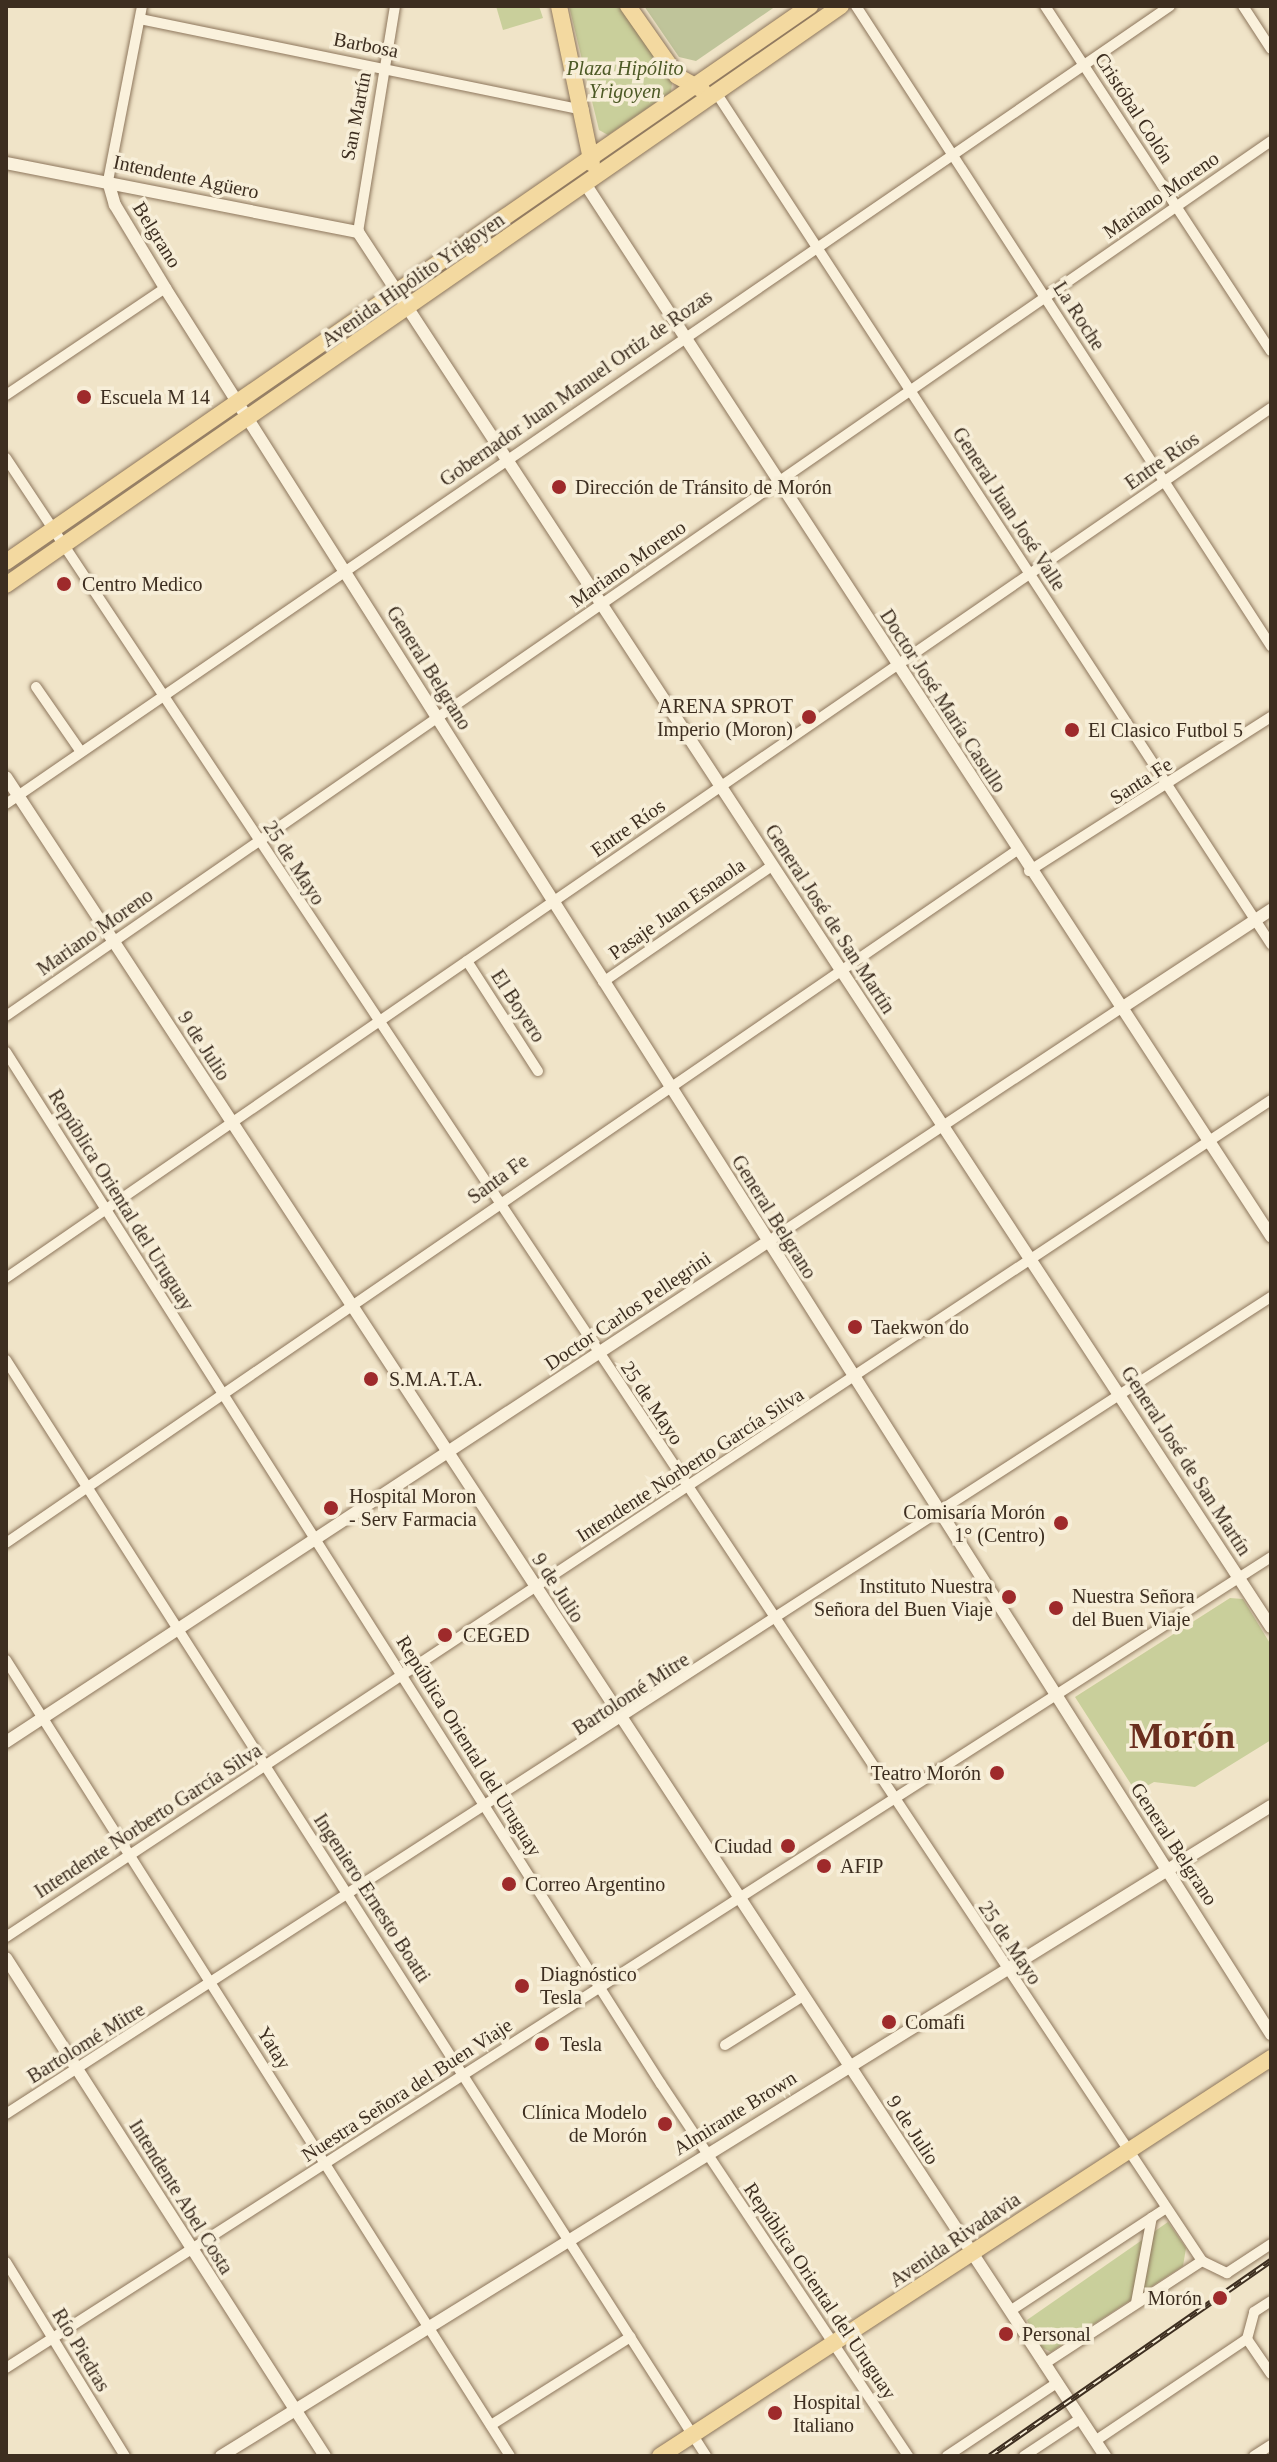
<!DOCTYPE html>
<html>
<head>
<meta charset="utf-8">
<style>
  body { margin:0 }
  #map { position:relative; width:1277px; height:2462px; overflow:hidden; background:#f0e4c8; font-family:"Times New Roman",serif }
  div>[style] { position:absolute }
  .green>* { inset:0; background:#c9cf9b }
  .cemetery>* { inset:0; background:#bfc49a }
  .roads { filter:drop-shadow(0 0 2px #8d765c) drop-shadow(0 0 2px #8d765c) }
  .minor>* { height:10px; margin:-5px; padding:0 5px; transform-origin:5px; border-radius:5px; background:#faf1dc }
  .tertiary>* { height:12px; margin:-6px; padding:0 6px; transform-origin:6px; border-radius:6px; background:#faf1dc }
  .primary>* { height:16px; margin:-8px; padding:0 8px; transform-origin:8px; border-radius:8px; background:#f3d9a0 }
  .rail>* { height:6px; margin-top:-3px; transform-origin:0; background:repeating-linear-gradient(90deg,#f7eed8 0 9px,#3d2e20 0 18px); box-sizing:border-box; border-block:2px solid #3d2e20 }
  .dots>* { width:22px; height:22px; translate:-50% -50%; box-sizing:border-box; border:4px solid #f7eed8; border-radius:50% }
  span { translate:-50% -50%; white-space:nowrap; text-align:center; line-height:1.15; -webkit-text-stroke:7px #f7eed8; paint-order:stroke }
  .street-label { font-size:20px; color:#3d2e20 }
  .park-label { font-size:20px; color:#4d5a26; font-style:italic }
  .poi-label { font-size:20px; color:#3d2e20 }
  .left { translate:0 -50%; text-align:left }
  .right { translate:-100% -50%; text-align:right }
  .town-label { font-size:36px; color:#6b2e1e; font-weight:700 }
  .frame { position:absolute; inset:0; border:8px solid #3d2e20; pointer-events:none }
</style>
</head>
<body>
<div id="map">
  <div class="green">
    <i style="clip-path:polygon(496px 6px,539px 6px,543px 18px,503px 30px)"></i>
    <i style="clip-path:polygon(569px 6px,620px 6px,672px 83px,671px 92px,608px 135px,599px 130px)"></i>
    <i style="clip-path:polygon(1230px 1598px,1243px 1599px,1271px 1645px,1271px 1740px,1195px 1787px,1154px 1782px,1136px 1792px,1075px 1697px)"></i>
    <i style="clip-path:polygon(1168px 2222px,1186px 2248px,1183px 2266px,1051px 2352px,1039px 2346px,1027px 2320px)"></i>
  </div>
  <div class="cemetery">
    <i style="clip-path:polygon(644px 6px,776px 6px,696px 61px,679px 57px)"></i>
  </div>
  <div class="roads">
    <div class="minor">
      <i style="left:856px;top:6px;width:763px;rotate:57.04deg"></i>
      <i style="left:1045px;top:6px;width:412px;rotate:56.8deg"></i>
      <i style="left:1243px;top:6px;width:51px;rotate:56.9deg"></i>
      <i style="left:140px;top:19px;width:453px;rotate:11.6deg"></i>
      <i style="left:717px;top:94px;width:1015px;rotate:56.91deg"></i>
      <i style="left:108px;top:181px;width:178px;rotate:-79deg"></i>
      <i style="left:358px;top:232px;width:229px;rotate:-80.7deg"></i>
      <i style="left:6px;top:395px;width:192px;rotate:-33.9deg"></i>
      <i style="left:6px;top:458px;width:2164px;rotate:56.44deg"></i>
      <i style="left:1202px;top:2261px;width:28px;rotate:26deg"></i>
      <i style="left:1227px;top:2273px;width:53px;rotate:-33.4deg"></i>
      <i style="left:36px;top:687px;width:79px;rotate:55.3deg"></i>
      <i style="left:6px;top:804px;width:1411px;rotate:-34.43deg"></i>
      <i style="left:1029px;top:871px;width:287px;rotate:-32.5deg"></i>
      <i style="left:467px;top:961px;width:131px;rotate:57.2deg"></i>
      <i style="left:603px;top:982px;width:205px;rotate:-34.5deg"></i>
      <i style="left:6px;top:1016px;width:1538px;rotate:-34.67deg"></i>
      <i style="left:6px;top:1052px;width:1222px;rotate:57.6deg"></i>
      <i style="left:661px;top:2084px;width:447px;rotate:56.4deg"></i>
      <i style="left:766px;top:1243px;width:424px;rotate:-33.5deg"></i>
      <i style="left:6px;top:1278px;width:1535px;rotate:-34.52deg"></i>
      <i style="left:6px;top:1360px;width:1300px;rotate:57.43deg"></i>
      <i style="left:6px;top:1543px;width:1224px;rotate:-34.42deg"></i>
      <i style="left:6px;top:1660px;width:942px;rotate:57.66deg"></i>
      <i style="left:6px;top:1937px;width:1517px;rotate:-33.49deg"></i>
      <i style="left:725px;top:2045px;width:92px;rotate:-32.1deg"></i>
      <i style="left:6px;top:2114px;width:1506px;rotate:-32.86deg"></i>
      <i style="left:6px;top:2262px;width:228px;rotate:58.5deg"></i>
      <i style="left:1136px;top:2303px;width:87px;rotate:-79.5deg"></i>
      <i style="left:1010px;top:2311px;width:187px;rotate:-33.4deg"></i>
      <i style="left:1247px;top:2339px;width:28px;rotate:-75deg"></i>
      <i style="left:1254px;top:2312px;width:20px;rotate:-33deg"></i>
      <i style="left:1247px;top:2339px;width:42px;rotate:55.6deg"></i>
      <i style="left:1044px;top:2364px;width:189px;rotate:-33.1deg"></i>
      <i style="left:6px;top:2368px;width:1503px;rotate:-32.66deg"></i>
      <i style="left:491px;top:2425px;width:165px;rotate:-32.3deg"></i>
      <i style="left:1095px;top:2441px;width:183px;rotate:-33.9deg"></i>
      <i style="left:947px;top:2456px;width:132px;rotate:-33.6deg"></i>
      <i style="left:1024px;top:2456px;width:67px;rotate:-33.5deg"></i>
      <i style="left:1254px;top:2456px;width:20px;rotate:-33deg"></i>
    </div>
    <div class="tertiary">
      <i style="left:6px;top:163px;width:359px;rotate:11.1deg"></i>
      <i style="left:358px;top:232px;width:1667px;rotate:56.8deg"></i>
      <i style="left:108px;top:181px;width:25px;rotate:74deg"></i>
      <i style="left:115px;top:205px;width:97px;rotate:58.9deg"></i>
      <i style="left:165px;top:288px;width:2067px;rotate:57.65deg"></i>
      <i style="left:586px;top:185px;width:1255px;rotate:56.91deg"></i>
      <i style="left:6px;top:777px;width:2007px;rotate:56.79deg"></i>
      <i style="left:1120px;top:1009px;width:181px;rotate:-33.3deg"></i>
      <i style="left:6px;top:1742px;width:909px;rotate:-33.29deg"></i>
      <i style="left:6px;top:1958px;width:591px;rotate:57.36deg"></i>
      <i style="left:221px;top:2456px;width:1235px;rotate:-31.76deg"></i>
    </div>
    <div class="primary">
      <i style="left:559px;top:6px;width:161px;rotate:78.2deg"></i>
      <i style="left:628px;top:6px;width:85px;rotate:55deg"></i>
      <i style="left:677px;top:76px;width:29px;rotate:29deg"></i>
      <i style="left:6px;top:562px;width:978px;rotate:-34.67deg"></i>
      <i style="left:6px;top:585px;width:1016px;rotate:-34.74deg"></i>
      <i style="left:660px;top:2456px;width:729px;rotate:-33.08deg"></i>
    </div>
  </div>
  <div class="rail">
    <i style="left:990px;top:2456px;width:342px;rotate:-34.8deg"></i>
  </div>
  <div class="dots">
    <i style="left:84px;top:397px;background:#9e2a2b"></i>
    <i style="left:559px;top:487px;background:#9e2a2b"></i>
    <i style="left:64px;top:584px;background:#9e2a2b"></i>
    <i style="left:809px;top:717px;background:#9e2a2b"></i>
    <i style="left:1072px;top:730px;background:#9e2a2b"></i>
    <i style="left:855px;top:1327px;background:#9e2a2b"></i>
    <i style="left:371px;top:1379px;background:#9e2a2b"></i>
    <i style="left:331px;top:1508px;background:#9e2a2b"></i>
    <i style="left:1061px;top:1523px;background:#9e2a2b"></i>
    <i style="left:1009px;top:1597px;background:#9e2a2b"></i>
    <i style="left:1056px;top:1608px;background:#9e2a2b"></i>
    <i style="left:445px;top:1635px;background:#9e2a2b"></i>
    <i style="left:997px;top:1773px;background:#9e2a2b"></i>
    <i style="left:788px;top:1846px;background:#9e2a2b"></i>
    <i style="left:824px;top:1866px;background:#9e2a2b"></i>
    <i style="left:509px;top:1884px;background:#9e2a2b"></i>
    <i style="left:522px;top:1986px;background:#9e2a2b"></i>
    <i style="left:889px;top:2022px;background:#9e2a2b"></i>
    <i style="left:542px;top:2044px;background:#9e2a2b"></i>
    <i style="left:665px;top:2124px;background:#9e2a2b"></i>
    <i style="left:1220px;top:2298px;background:#9e2a2b"></i>
    <i style="left:1006px;top:2334px;background:#9e2a2b"></i>
    <i style="left:775px;top:2413px;background:#9e2a2b"></i>
  </div>
  <div class="street-label">
    <span style="left:366px;top:45px;rotate:11deg">Barbosa</span>
    <span style="left:1134px;top:108px;rotate:57deg">Cristóbal Colón</span>
    <span style="left:356px;top:116px;rotate:-79deg">San Martín</span>
    <span style="left:186px;top:177px;rotate:12deg">Intendente Agüero</span>
    <span style="left:1161px;top:195px;rotate:-35deg">Mariano Moreno</span>
    <span style="left:157px;top:235px;rotate:58deg">Belgrano</span>
    <span style="left:413px;top:280px;rotate:-35deg">Avenida Hipólito Yrigoyen</span>
    <span style="left:1079px;top:316px;rotate:57deg">La Roche</span>
    <span style="left:576px;top:388px;rotate:-35deg">Gobernador Juan Manuel Ortiz de Rozas</span>
    <span style="left:1162px;top:461px;rotate:-35deg">Entre Ríos</span>
    <span style="left:1009px;top:509px;rotate:57deg">General Juan José Valle</span>
    <span style="left:628px;top:564px;rotate:-35deg">Mariano Moreno</span>
    <span style="left:429px;top:668px;rotate:58deg">General Belgrano</span>
    <span style="left:943px;top:701px;rotate:57deg">Doctor José María Casullo</span>
    <span style="left:1141px;top:781px;rotate:-33deg">Santa Fe</span>
    <span style="left:628px;top:828px;rotate:-35deg">Entre Ríos</span>
    <span style="left:294px;top:863px;rotate:57deg">25 de Mayo</span>
    <span style="left:677px;top:909px;rotate:-35deg">Pasaje Juan Esnaola</span>
    <span style="left:830px;top:919px;rotate:57deg">General José de San Martín</span>
    <span style="left:95px;top:932px;rotate:-35deg">Mariano Moreno</span>
    <span style="left:518px;top:1006px;rotate:57deg">El Boyero</span>
    <span style="left:204px;top:1046px;rotate:57deg">9 de Julio</span>
    <span style="left:498px;top:1179px;rotate:-36deg">Santa Fe</span>
    <span style="left:121px;top:1200px;rotate:58deg">República Oriental del Uruguay</span>
    <span style="left:774px;top:1217px;rotate:58deg">General Belgrano</span>
    <span style="left:628px;top:1311px;rotate:-34deg">Doctor Carlos Pellegrini</span>
    <span style="left:652px;top:1403px;rotate:56deg">25 de Mayo</span>
    <span style="left:1186px;top:1461px;rotate:57deg">General José de San Martín</span>
    <span style="left:690px;top:1465px;rotate:-33deg">Intendente Norberto García Silva</span>
    <span style="left:558px;top:1588px;rotate:57deg">9 de Julio</span>
    <span style="left:631px;top:1694px;rotate:-33deg">Bartolomé Mitre</span>
    <span style="left:469px;top:1746px;rotate:58deg">República Oriental del Uruguay</span>
    <span style="left:148px;top:1821px;rotate:-33deg">Intendente Norberto García Silva</span>
    <span style="left:1174px;top:1844px;rotate:57deg">General Belgrano</span>
    <span style="left:372px;top:1898px;rotate:57deg">Ingeniero Ernesto Boatti</span>
    <span style="left:1010px;top:1943px;rotate:56deg">25 de Mayo</span>
    <span style="left:86px;top:2043px;rotate:-32deg">Bartolomé Mitre</span>
    <span style="left:274px;top:2048px;rotate:58deg">Yatay</span>
    <span style="left:407px;top:2090px;rotate:-33deg">Nuestra Señora del Buen Viaje</span>
    <span style="left:735px;top:2113px;rotate:-32deg">Almirante Brown</span>
    <span style="left:913px;top:2130px;rotate:57deg">9 de Julio</span>
    <span style="left:181px;top:2197px;rotate:58deg">Intendente Abel Costa</span>
    <span style="left:955px;top:2240px;rotate:-34deg">Avenida Rivadavia</span>
    <span style="left:820px;top:2291px;rotate:56deg">República Oriental del Uruguay</span>
    <span style="left:81px;top:2350px;rotate:59deg">Río Piedras</span>
  </div>
  <div class="park-label">
    <span style="left:625px;top:80px">Plaza Hipólito<br>Yrigoyen</span>
  </div>
  <div class="poi-label">
    <span class="left" style="left:100px;top:397px">Escuela M 14</span>
    <span class="left" style="left:575px;top:487px">Dirección de Tránsito de Morón</span>
    <span class="left" style="left:82px;top:584px">Centro Medico</span>
    <span class="right" style="left:793px;top:718px">ARENA SPROT<br>Imperio (Moron)</span>
    <span class="left" style="left:1088px;top:730px">El Clasico Futbol 5</span>
    <span class="left" style="left:871px;top:1327px">Taekwon do</span>
    <span class="left" style="left:389px;top:1379px">S.M.A.T.A.</span>
    <span class="left" style="left:349px;top:1508px">Hospital Moron<br>- Serv Farmacia</span>
    <span class="right" style="left:1045px;top:1524px">Comisaría Morón<br>1° (Centro)</span>
    <span class="right" style="left:993px;top:1598px">Instituto Nuestra<br>Señora del Buen Viaje</span>
    <span class="left" style="left:1072px;top:1608px">Nuestra Señora<br>del Buen Viaje</span>
    <span class="left" style="left:463px;top:1635px">CEGED</span>
    <span class="right" style="left:981px;top:1773px">Teatro Morón</span>
    <span class="right" style="left:772px;top:1846px">Ciudad</span>
    <span class="left" style="left:840px;top:1866px">AFIP</span>
    <span class="left" style="left:525px;top:1884px">Correo Argentino</span>
    <span class="left" style="left:540px;top:1986px">Diagnóstico<br>Tesla</span>
    <span class="left" style="left:905px;top:2022px">Comafi</span>
    <span class="left" style="left:560px;top:2044px">Tesla</span>
    <span class="right" style="left:647px;top:2124px">Clínica Modelo<br>de Morón</span>
    <span class="right" style="left:1202px;top:2298px">Morón</span>
    <span class="left" style="left:1022px;top:2334px">Personal</span>
    <span class="left" style="left:793px;top:2414px">Hospital<br>Italiano</span>
  </div>
  <div class="town-label">
    <span style="left:1182px;top:1737px">Morón</span>
  </div>
  <div class="frame"></div>
</div>
</body>
</html>
